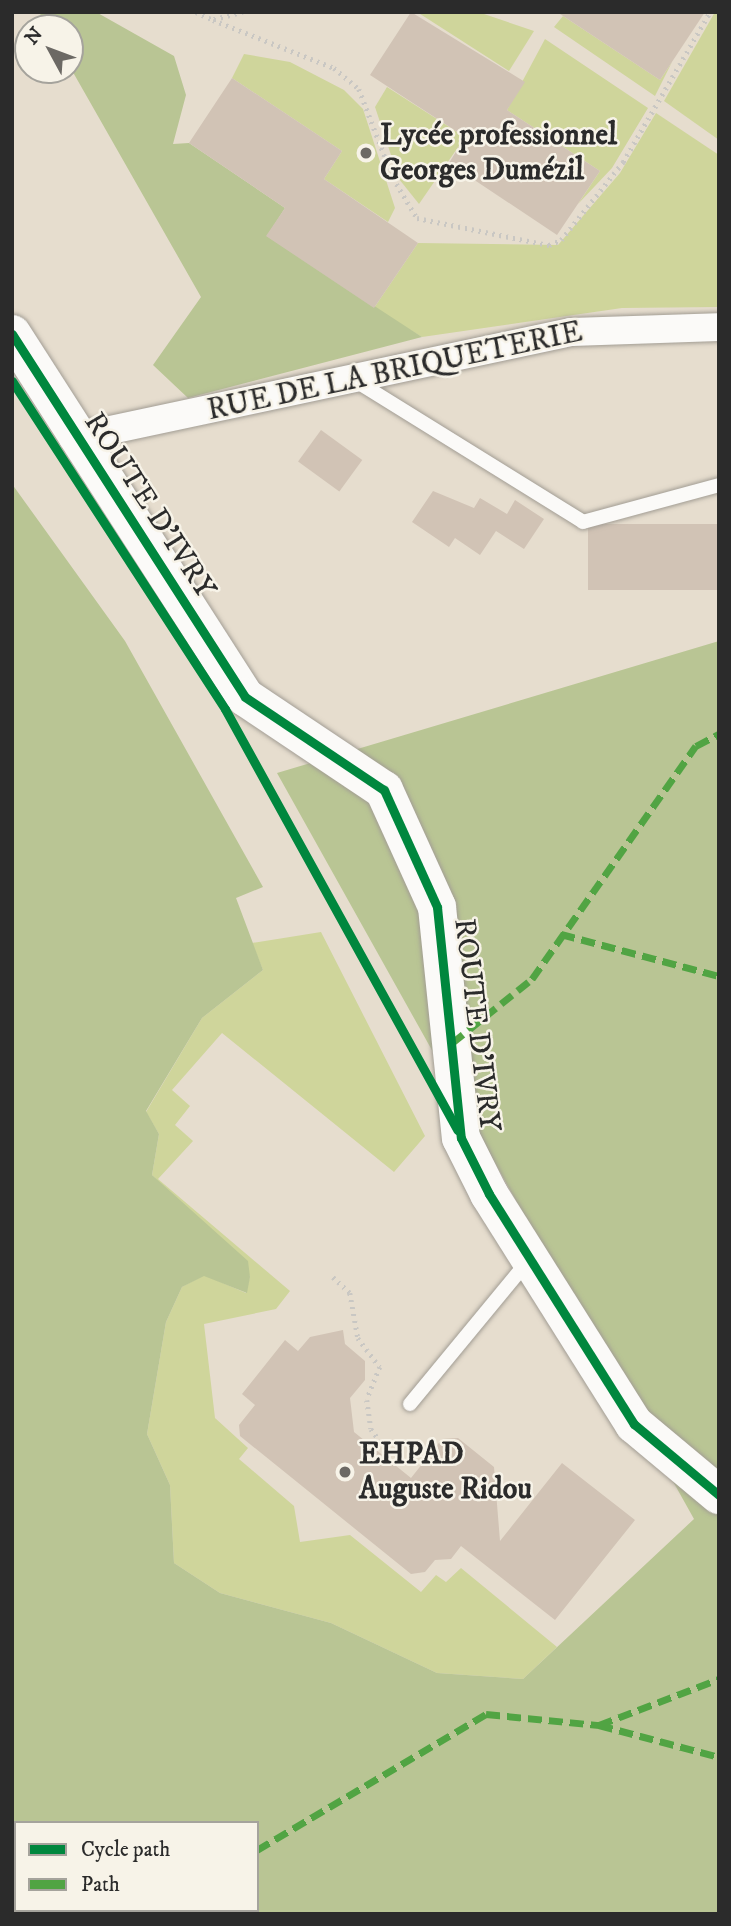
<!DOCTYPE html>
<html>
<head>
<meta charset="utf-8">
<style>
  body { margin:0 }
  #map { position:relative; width:731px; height:1926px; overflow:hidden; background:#e6ddce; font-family:"IM FELL DW Pica",serif }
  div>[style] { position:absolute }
  .green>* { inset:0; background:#cfd59b }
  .forest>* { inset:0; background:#b9c594 }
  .building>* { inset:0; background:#d1c3b5; transform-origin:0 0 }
  .path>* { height:4.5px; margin-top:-2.25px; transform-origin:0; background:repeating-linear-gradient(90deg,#c9c7c3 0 2px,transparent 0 7px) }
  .roads { filter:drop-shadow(0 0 2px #a29d94) drop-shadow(0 0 2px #a29d94) }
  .lane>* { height:14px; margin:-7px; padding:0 7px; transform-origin:7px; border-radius:7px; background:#fbfaf8 }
  .street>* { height:28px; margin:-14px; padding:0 14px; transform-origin:14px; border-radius:14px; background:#fbfaf8 }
  .secondary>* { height:38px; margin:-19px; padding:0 19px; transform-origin:19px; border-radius:19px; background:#fbfaf8 }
  .quiet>* { height:7px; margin-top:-3.5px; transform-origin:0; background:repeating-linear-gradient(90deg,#51a443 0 14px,transparent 0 21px) }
  .cycleway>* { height:9px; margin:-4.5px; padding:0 4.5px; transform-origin:4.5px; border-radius:4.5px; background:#00873e }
  .dots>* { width:19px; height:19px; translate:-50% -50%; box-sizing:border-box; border:4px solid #f7f3e8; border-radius:50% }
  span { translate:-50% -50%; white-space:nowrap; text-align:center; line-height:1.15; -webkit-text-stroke:5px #f7f3e8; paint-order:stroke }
  .poi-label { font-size:30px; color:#2b2b2b; font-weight:700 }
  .left { translate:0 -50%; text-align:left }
  .street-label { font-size:30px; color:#2b2b2b }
  .frame { position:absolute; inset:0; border:14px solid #2b2b2b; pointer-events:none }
  .legend { position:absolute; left:14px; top:1821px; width:245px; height:91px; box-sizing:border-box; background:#f7f3e8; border:2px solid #a5a39c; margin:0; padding:9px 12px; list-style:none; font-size:21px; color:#2b2b2b }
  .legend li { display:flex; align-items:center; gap:14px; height:35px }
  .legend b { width:35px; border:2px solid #a5a39c }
  .north { position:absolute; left:14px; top:14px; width:70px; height:70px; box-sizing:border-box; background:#f7f3e8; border:2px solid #a5a39c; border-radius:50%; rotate:311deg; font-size:19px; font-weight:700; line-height:28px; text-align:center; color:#2b2b2b }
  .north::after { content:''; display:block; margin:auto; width:24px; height:32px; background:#6c6964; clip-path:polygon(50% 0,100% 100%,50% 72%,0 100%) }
</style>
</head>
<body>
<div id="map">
  <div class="green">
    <i style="clip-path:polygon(417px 12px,481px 13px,534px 31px,509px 71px)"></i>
    <i style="clip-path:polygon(715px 12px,719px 12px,719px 140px,664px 101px)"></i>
    <i style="clip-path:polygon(563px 16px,660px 80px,672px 62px,655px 96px,554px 27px)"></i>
    <i style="clip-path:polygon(545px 39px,648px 108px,612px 168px,578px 204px,600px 171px,507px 110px)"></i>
    <i style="clip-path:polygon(244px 54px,290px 62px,344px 90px,363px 109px,395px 208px,388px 222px,324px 179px,342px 151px,232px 78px)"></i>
    <i style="clip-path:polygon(387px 87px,465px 137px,419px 204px,399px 179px,375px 107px)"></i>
    <i style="clip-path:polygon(656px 113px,719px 155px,719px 307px,622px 308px,422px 337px,374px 308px,418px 243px,558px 245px,620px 173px)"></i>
    <i style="clip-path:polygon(321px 932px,425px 1136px,394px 1172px,222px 1033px,172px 1090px,190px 1106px,175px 1125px,193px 1141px,158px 1179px,290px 1291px,276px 1309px,204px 1324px,215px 1418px,248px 1448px,239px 1459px,294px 1506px,300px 1542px,350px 1535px,421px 1592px,436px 1575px,446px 1582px,461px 1568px,557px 1647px,523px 1679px,437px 1673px,331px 1623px,220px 1593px,174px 1563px,170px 1485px,147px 1434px,166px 1322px,182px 1287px,204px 1275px,246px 1293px,250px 1276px,152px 1175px,159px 1134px,146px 1112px,202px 1018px,263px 970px,252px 943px)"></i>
  </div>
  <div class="forest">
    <i style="clip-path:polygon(39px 12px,96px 12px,174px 56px,186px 95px,173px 144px,189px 143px,285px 208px,267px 236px,422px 337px,188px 398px,153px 365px,201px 297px,70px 67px,70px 28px,48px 28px)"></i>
    <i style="clip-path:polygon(evenodd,12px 484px,125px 641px,263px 887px,236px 898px,263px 970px,202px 1018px,146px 1111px,159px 1134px,152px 1175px,248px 1261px,250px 1277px,247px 1293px,204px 1276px,182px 1287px,166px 1322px,147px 1434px,170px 1485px,174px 1563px,220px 1593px,331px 1623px,437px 1673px,523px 1679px,694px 1519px,277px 773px,719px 641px,719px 1914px,12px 1914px,12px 484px,16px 1823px,257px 1823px,257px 1910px,16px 1910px,16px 1823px)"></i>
  </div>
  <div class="building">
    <i style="clip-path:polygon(411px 12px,525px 82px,507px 110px,600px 171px,557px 235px,449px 163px,465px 137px,370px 75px)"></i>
    <i style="clip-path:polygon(557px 12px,705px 12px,660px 80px)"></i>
    <i style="clip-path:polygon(232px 78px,342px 151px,324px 179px,418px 243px,374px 308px,266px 236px,285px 208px,189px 143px)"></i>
    <i style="left:321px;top:430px;width:51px;height:39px;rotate:36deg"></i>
    <i style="clip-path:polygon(433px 491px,474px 508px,480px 498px,507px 514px,515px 500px,544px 519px,524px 549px,496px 531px,480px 555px,455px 538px,449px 547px,412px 522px)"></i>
    <i style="left:719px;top:524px;width:66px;height:131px;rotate:90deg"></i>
    <i style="clip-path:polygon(343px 1330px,345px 1344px,365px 1361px,365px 1380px,350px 1398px,354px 1432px,411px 1478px,442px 1439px,458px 1438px,494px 1467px,500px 1541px,562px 1463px,635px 1520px,555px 1620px,461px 1546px,451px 1559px,435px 1560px,425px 1572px,411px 1574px,240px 1436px,239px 1425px,255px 1405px,242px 1394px,285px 1340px,298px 1351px,310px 1337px)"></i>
  </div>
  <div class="path">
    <i style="left:196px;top:12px;width:19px;rotate:25deg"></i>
    <i style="left:243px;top:12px;width:31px;rotate:165deg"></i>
    <i style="left:213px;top:20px;width:130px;rotate:21.6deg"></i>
    <i style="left:334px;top:68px;width:33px;rotate:40deg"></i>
    <i style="left:359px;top:89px;width:95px;rotate:69.1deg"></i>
    <i style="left:393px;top:178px;width:47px;rotate:59deg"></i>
    <i style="left:417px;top:218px;width:135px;rotate:11.6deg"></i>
    <i style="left:549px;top:245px;width:13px;rotate:-23deg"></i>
    <i style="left:561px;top:240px;width:100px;rotate:-51.5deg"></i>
    <i style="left:623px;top:162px;width:173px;rotate:-59.9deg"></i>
    <i style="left:333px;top:1277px;width:23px;rotate:43deg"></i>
    <i style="left:350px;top:1293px;width:46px;rotate:79.9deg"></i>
    <i style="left:358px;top:1338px;width:36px;rotate:53deg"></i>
    <i style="left:380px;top:1367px;width:35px;rotate:112deg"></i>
    <i style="left:367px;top:1400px;width:29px;rotate:82deg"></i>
    <i style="left:371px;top:1429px;width:25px;rotate:53deg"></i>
    <i style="left:386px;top:1449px;width:7px;rotate:135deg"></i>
  </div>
  <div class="roads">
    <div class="lane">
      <i style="left:356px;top:381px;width:267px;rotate:31.8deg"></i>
      <i style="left:583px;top:522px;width:141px;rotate:-15.2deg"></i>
      <i style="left:410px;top:1404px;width:185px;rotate:-50.5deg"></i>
    </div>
    <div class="street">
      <i style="left:73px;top:438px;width:509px;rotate:-12.02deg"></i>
      <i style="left:571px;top:332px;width:148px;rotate:-1.9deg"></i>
    </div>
    <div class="secondary">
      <i style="left:12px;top:334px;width:431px;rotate:57.3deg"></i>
      <i style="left:245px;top:697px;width:167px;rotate:33.8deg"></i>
      <i style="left:384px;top:790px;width:128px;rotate:65.6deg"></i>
      <i style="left:437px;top:907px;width:232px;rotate:84.1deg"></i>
      <i style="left:461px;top:1138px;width:63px;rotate:63.4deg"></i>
      <i style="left:489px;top:1194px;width:272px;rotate:57.8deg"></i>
      <i style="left:634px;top:1424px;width:111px;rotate:39.9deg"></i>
    </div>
  </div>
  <div class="quiet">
    <i style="left:561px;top:934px;width:163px;rotate:14.9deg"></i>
    <i style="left:452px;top:1043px;width:102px;rotate:-38.7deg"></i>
    <i style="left:532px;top:979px;width:285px;rotate:-54.9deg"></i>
    <i style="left:696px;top:746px;width:26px;rotate:-28deg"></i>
    <i style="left:599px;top:1725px;width:124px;rotate:14.9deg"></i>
    <i style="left:257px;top:1850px;width:266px;rotate:-30.7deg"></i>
    <i style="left:486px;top:1714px;width:114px;rotate:5.6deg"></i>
    <i style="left:599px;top:1725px;width:129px;rotate:-21deg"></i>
    <i style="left:179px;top:1914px;width:6px;rotate:-45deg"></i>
  </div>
  <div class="cycleway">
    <i style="left:12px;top:334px;width:431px;rotate:57.3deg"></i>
    <i style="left:245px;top:697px;width:167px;rotate:33.8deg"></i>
    <i style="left:384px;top:790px;width:128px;rotate:65.6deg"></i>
    <i style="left:437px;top:907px;width:232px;rotate:84.1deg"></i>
    <i style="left:461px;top:1138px;width:63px;rotate:63.4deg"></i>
    <i style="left:489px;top:1194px;width:272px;rotate:57.8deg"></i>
    <i style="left:634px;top:1424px;width:111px;rotate:39.9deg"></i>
    <i style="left:12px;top:381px;width:391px;rotate:57deg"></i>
    <i style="left:225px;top:709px;width:481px;rotate:61.1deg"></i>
  </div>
  <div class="dots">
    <i style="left:366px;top:153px;background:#6c6964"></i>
    <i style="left:345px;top:1472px;background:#6c6964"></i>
  </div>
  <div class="poi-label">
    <span class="left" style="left:380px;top:153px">Lycée professionnel<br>Georges Dumézil</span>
    <span class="left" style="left:359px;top:1472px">EHPAD<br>Auguste Ridou</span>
  </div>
  <div class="street-label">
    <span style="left:395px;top:372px;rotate:-12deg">RUE DE LA BRIQUETERIE</span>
    <span style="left:149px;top:506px;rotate:57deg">ROUTE D'IVRY</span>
    <span style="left:476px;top:1025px;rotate:83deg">ROUTE D'IVRY</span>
  </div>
  <div class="frame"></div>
  <ul class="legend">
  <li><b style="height:9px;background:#00873e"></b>Cycle path</li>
  <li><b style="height:9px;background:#51a443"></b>Path</li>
  </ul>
  <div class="north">N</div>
</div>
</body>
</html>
